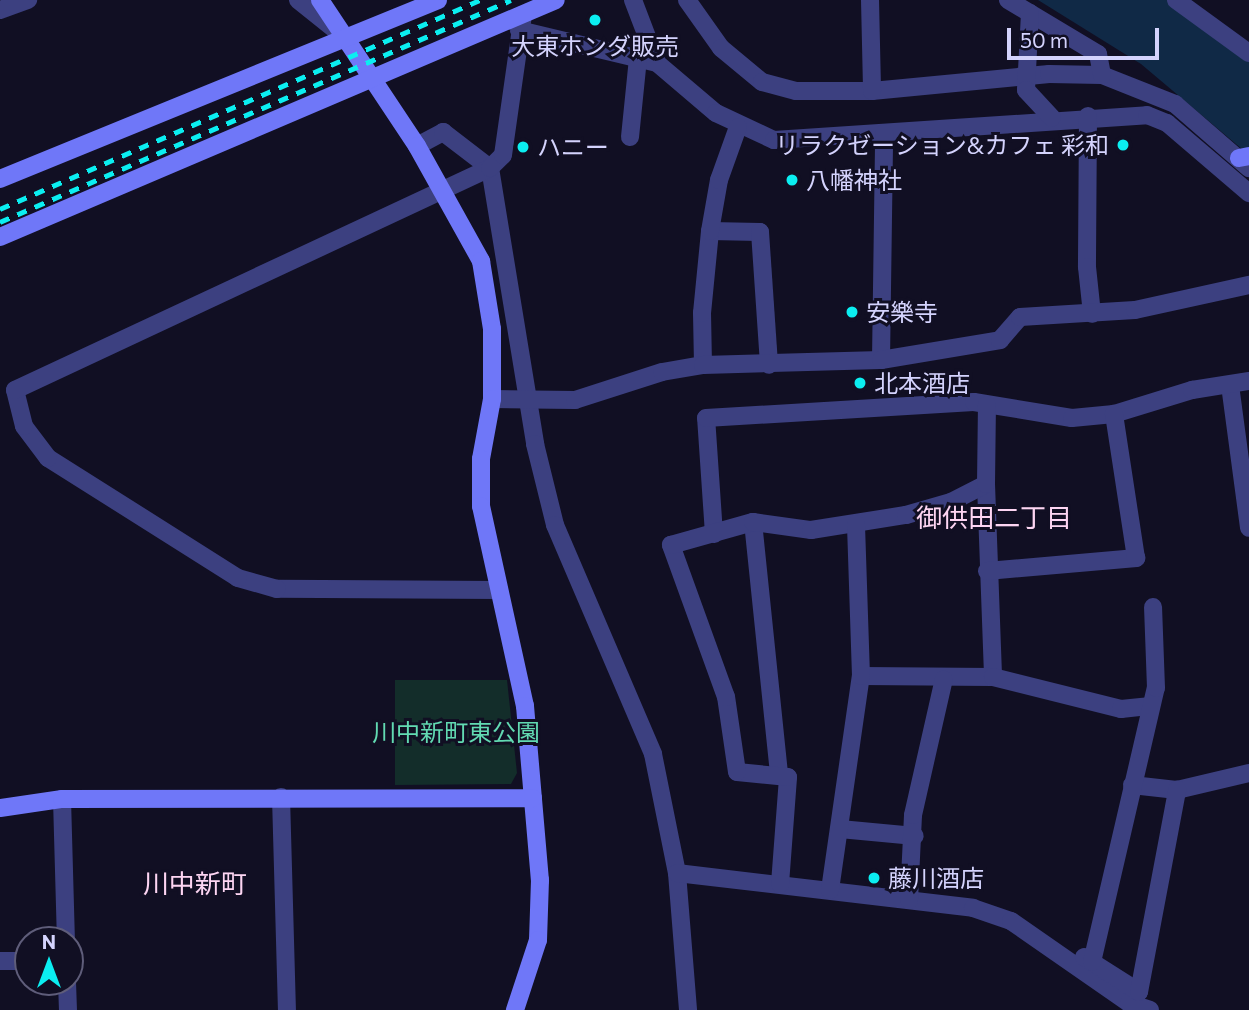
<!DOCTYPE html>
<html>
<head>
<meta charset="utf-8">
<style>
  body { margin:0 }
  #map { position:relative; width:1249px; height:1010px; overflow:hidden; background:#110f23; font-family:Commissioner,"Noto Sans JP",sans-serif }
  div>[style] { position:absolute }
  .green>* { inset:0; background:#132d2a }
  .water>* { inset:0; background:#102946 }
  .street>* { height:18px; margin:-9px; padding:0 9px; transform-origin:9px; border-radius:9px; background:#3c4080 }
  .secondary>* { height:18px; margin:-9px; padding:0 9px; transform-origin:9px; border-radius:9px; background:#6f77f8 }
  .rail>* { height:5px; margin-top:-2.5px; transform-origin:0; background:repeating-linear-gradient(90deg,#0beef1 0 10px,transparent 0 19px) }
  .dots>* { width:19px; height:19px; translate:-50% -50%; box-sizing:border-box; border:4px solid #110f23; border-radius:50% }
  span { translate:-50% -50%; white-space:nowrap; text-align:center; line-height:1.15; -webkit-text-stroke:6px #110f23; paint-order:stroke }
  .poi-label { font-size:24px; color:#d4d3fd }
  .right { translate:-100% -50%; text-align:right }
  .left { translate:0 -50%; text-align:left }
  .park-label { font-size:24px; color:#62dab2 }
  .neighbourhood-label { font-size:26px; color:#fdd5f2 }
  .north { position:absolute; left:14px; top:926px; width:70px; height:70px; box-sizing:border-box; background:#110f23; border:2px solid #5f5d7a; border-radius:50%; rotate:0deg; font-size:19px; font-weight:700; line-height:28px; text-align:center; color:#d4d3fd }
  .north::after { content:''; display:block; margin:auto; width:24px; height:32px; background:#0beef1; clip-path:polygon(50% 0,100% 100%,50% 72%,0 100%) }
  .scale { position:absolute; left:1007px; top:28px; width:152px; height:32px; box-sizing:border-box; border:4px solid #d4d3fd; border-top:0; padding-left:9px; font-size:21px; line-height:24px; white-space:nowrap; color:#d4d3fd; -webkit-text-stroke:5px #110f23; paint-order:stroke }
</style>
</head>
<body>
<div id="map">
  <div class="green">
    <i style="clip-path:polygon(395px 680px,507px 680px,517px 773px,511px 784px,395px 785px)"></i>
  </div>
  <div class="water">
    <i style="clip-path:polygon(1038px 0,1169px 0,1249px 61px,1249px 155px,1141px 64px)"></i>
  </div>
  <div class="street">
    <i style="left:298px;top:0;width:58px;rotate:38.7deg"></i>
    <i style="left:633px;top:0;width:67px;rotate:69.1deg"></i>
    <i style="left:657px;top:63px;width:77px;rotate:40.3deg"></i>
    <i style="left:716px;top:113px;width:64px;rotate:25deg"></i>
    <i style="left:774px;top:140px;width:374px;rotate:-3.8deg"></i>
    <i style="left:1147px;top:115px;width:22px;rotate:22deg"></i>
    <i style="left:1167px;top:123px;width:108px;rotate:40.5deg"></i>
    <i style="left:687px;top:0;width:59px;rotate:54.7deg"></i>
    <i style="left:721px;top:48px;width:53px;rotate:39.7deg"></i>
    <i style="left:762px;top:82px;width:35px;rotate:15deg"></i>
    <i style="left:796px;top:91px;width:76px"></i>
    <i style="left:872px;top:91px;width:178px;rotate:-5.5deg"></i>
    <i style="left:1049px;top:74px;width:53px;rotate:1.1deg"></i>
    <i style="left:1102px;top:75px;width:79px;rotate:21.7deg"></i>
    <i style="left:1175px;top:104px;width:98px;rotate:40.9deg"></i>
    <i style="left:870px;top:0;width:91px;rotate:88.7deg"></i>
    <i style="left:1008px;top:0;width:105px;rotate:31deg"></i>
    <i style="left:1098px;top:54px;width:21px;rotate:79deg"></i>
    <i style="left:1176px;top:0;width:90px;rotate:36deg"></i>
    <i style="left:0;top:10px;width:30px;rotate:-20deg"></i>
    <i style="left:1030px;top:13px;width:77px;rotate:93deg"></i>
    <i style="left:1026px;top:90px;width:38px;rotate:47deg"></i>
    <i style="left:519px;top:30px;width:142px;rotate:13.4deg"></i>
    <i style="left:1088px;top:116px;width:151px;rotate:90.4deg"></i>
    <i style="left:1087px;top:267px;width:47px;rotate:83.9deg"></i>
    <i style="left:630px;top:137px;width:79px;rotate:-84.2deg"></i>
    <i style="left:417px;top:146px;width:30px;rotate:-28deg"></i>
    <i style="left:443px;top:132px;width:59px;rotate:37.5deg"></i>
    <i style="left:490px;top:168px;width:280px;rotate:80.7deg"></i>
    <i style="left:535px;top:444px;width:83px;rotate:76.1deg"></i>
    <i style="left:555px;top:525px;width:249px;rotate:66.8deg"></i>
    <i style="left:653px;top:754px;width:121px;rotate:78.6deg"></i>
    <i style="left:677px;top:873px;width:137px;rotate:85.4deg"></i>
    <i style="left:710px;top:231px;width:50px;rotate:1.1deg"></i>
    <i style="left:760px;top:232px;width:133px;rotate:86.1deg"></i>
    <i style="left:881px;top:360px;width:227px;rotate:-89.2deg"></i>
    <i style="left:703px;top:365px;width:52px;rotate:-91.1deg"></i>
    <i style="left:702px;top:313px;width:82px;rotate:-84.4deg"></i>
    <i style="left:710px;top:231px;width:52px;rotate:-80deg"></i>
    <i style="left:719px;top:180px;width:56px;rotate:-70.3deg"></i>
    <i style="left:1230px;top:385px;width:144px;rotate:82.4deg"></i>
    <i style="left:492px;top:399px;width:83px;rotate:0.7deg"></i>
    <i style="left:575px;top:400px;width:91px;rotate:-17.8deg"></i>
    <i style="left:662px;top:372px;width:42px;rotate:-9.7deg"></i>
    <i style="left:703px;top:365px;width:178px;rotate:-1.6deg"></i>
    <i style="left:881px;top:360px;width:121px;rotate:-9.5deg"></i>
    <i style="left:1000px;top:340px;width:30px;rotate:-49deg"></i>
    <i style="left:1020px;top:317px;width:115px;rotate:-3.5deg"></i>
    <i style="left:1135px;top:310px;width:117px;rotate:-12.4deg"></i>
    <i style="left:986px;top:484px;width:193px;rotate:87.9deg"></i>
    <i style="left:753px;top:522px;width:254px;rotate:84.1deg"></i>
    <i style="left:714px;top:534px;width:116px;rotate:-93.9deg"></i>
    <i style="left:706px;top:418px;width:268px;rotate:-3.4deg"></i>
    <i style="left:974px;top:402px;width:99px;rotate:9.3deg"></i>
    <i style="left:1072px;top:418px;width:42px;rotate:-5.4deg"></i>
    <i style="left:1114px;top:414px;width:82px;rotate:-17.1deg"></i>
    <i style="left:1192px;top:390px;width:58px;rotate:-9deg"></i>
    <i style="left:987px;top:571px;width:150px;rotate:-5deg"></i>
    <i style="left:1136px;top:558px;width:146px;rotate:-98.7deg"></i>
    <i style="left:499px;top:590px;width:222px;rotate:-179.7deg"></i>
    <i style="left:277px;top:589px;width:41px;rotate:-164.2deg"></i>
    <i style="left:238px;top:578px;width:225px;rotate:-147.7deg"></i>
    <i style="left:48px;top:458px;width:40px;rotate:-127deg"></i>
    <i style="left:24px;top:426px;width:37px;rotate:-104deg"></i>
    <i style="left:15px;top:390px;width:524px;rotate:-25.05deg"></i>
    <i style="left:490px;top:168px;width:18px;rotate:-45deg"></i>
    <i style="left:503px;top:155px;width:142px;rotate:-81.9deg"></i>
    <i style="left:861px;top:676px;width:132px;rotate:0.4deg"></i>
    <i style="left:993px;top:677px;width:132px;rotate:14deg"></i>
    <i style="left:1121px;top:709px;width:30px;rotate:-6deg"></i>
    <i style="left:1132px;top:785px;width:45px;rotate:6.3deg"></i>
    <i style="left:1177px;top:790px;width:74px;rotate:-13.3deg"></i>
    <i style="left:281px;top:797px;width:213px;rotate:88.4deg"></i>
    <i style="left:62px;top:799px;width:141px;rotate:88.4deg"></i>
    <i style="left:840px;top:829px;width:75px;rotate:5.3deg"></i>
    <i style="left:677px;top:873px;width:298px;rotate:6.7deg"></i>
    <i style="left:973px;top:908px;width:40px;rotate:18.9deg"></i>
    <i style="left:1011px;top:921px;width:144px;rotate:34.8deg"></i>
    <i style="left:1129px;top:1003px;width:22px;rotate:18deg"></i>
    <i style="left:780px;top:884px;width:107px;rotate:-85.7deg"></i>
    <i style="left:788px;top:777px;width:51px;rotate:-174.4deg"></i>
    <i style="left:737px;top:772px;width:76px;rotate:-98.3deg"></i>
    <i style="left:726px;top:697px;width:162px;rotate:-109.9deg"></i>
    <i style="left:671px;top:545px;width:85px;rotate:-15.7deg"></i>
    <i style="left:753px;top:522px;width:59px;rotate:7.9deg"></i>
    <i style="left:811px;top:530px;width:96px;rotate:-9deg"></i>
    <i style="left:906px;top:515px;width:47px;rotate:-16.1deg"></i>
    <i style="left:951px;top:502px;width:39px;rotate:-27deg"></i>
    <i style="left:986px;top:484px;width:79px;rotate:-89.3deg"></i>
    <i style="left:830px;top:890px;width:216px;rotate:-81.8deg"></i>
    <i style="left:861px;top:676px;width:152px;rotate:-91.9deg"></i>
    <i style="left:909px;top:900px;width:85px;rotate:-87.3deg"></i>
    <i style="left:913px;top:815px;width:139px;rotate:-77.2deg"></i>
    <i style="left:1084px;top:957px;width:65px;rotate:32.5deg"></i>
    <i style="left:1139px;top:992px;width:206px;rotate:-79.3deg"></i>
    <i style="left:0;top:961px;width:28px"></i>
    <i style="left:1092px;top:962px;width:281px;rotate:-76.9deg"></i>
    <i style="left:1156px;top:688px;width:81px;rotate:-92.1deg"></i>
    <i style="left:67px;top:982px;width:28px;rotate:88deg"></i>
  </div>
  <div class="secondary">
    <i style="left:320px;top:0;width:175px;rotate:56.4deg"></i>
    <i style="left:417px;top:146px;width:132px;rotate:60.9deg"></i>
    <i style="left:481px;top:261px;width:69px;rotate:80.8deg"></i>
    <i style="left:492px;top:329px;width:70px;rotate:90deg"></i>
    <i style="left:492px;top:399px;width:61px;rotate:100.4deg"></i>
    <i style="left:481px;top:459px;width:47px;rotate:90deg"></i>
    <i style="left:481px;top:506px;width:205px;rotate:77.6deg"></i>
    <i style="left:525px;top:706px;width:175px;rotate:85.1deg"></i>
    <i style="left:540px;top:880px;width:60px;rotate:91.9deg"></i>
    <i style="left:538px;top:940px;width:74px;rotate:108.2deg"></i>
    <i style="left:1239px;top:158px;width:10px;rotate:-11deg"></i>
    <i style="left:0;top:179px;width:473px;rotate:-22.2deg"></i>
    <i style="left:0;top:237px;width:604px;rotate:-23.09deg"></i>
    <i style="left:0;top:808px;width:63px;rotate:-8.3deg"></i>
    <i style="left:62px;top:799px;width:471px;rotate:-0.1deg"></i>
  </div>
  <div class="rail">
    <i style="left:0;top:209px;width:524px;rotate:-23.53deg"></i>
    <i style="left:0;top:222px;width:557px;rotate:-23.48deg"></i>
  </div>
  <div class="dots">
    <i style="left:595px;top:20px;background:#0beef1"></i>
    <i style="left:1123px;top:145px;background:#0beef1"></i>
    <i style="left:523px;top:147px;background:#0beef1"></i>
    <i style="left:792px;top:180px;background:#0beef1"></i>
    <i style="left:852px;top:312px;background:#0beef1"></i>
    <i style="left:860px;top:383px;background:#0beef1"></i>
    <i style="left:874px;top:878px;background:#0beef1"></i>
  </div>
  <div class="poi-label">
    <span style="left:595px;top:46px">大東ホンダ販売</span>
    <span class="right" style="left:1109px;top:145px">リラクゼーション&amp;カフェ 彩和</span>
    <span class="left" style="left:537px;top:147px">ハニー</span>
    <span class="left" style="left:806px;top:180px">八幡神社</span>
    <span class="left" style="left:866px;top:312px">安樂寺</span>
    <span class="left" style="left:874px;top:383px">北本酒店</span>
    <span class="left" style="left:888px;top:878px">藤川酒店</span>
  </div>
  <div class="park-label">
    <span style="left:456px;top:732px">川中新町東公園</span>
  </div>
  <div class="neighbourhood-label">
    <span style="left:994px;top:517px">御供田二丁目</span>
    <span style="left:195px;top:883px">川中新町</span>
  </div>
  <div class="north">N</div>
  <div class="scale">50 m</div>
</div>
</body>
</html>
